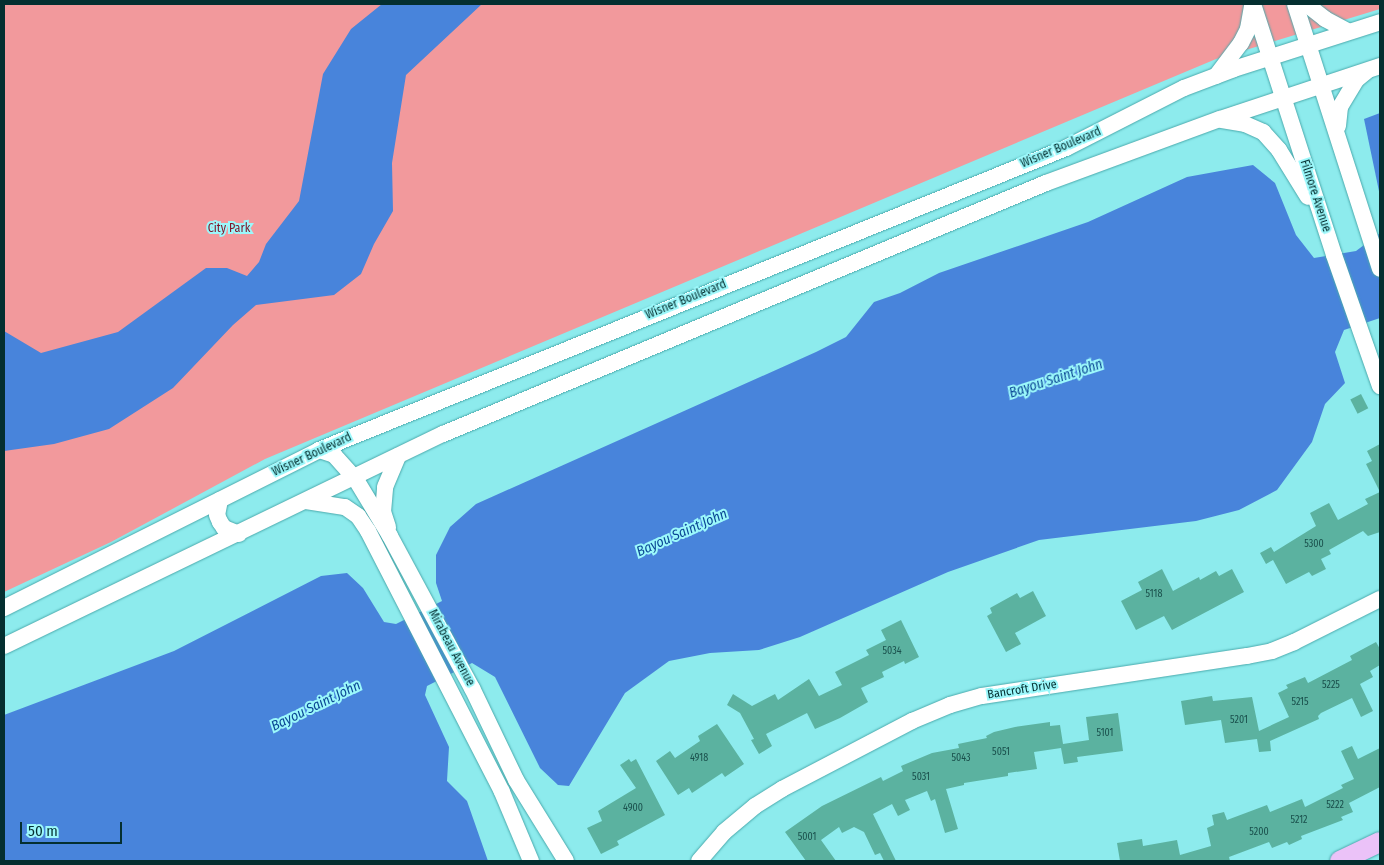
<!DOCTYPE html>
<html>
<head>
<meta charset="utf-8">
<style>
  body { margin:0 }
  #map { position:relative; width:1384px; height:865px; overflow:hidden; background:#8debed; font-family:"Fira Sans Condensed",sans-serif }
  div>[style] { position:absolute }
  .green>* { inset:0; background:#f2999c }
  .water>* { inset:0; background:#4884db }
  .building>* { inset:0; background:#5bb2a0; transform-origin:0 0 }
  .roads { filter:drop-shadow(0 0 1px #4aa9ac) drop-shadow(0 0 1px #4aa9ac) }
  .minor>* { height:16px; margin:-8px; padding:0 8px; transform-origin:8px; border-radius:8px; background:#fff }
  .major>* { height:20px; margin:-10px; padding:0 10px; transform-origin:10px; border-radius:10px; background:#ebc2f8 }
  span { translate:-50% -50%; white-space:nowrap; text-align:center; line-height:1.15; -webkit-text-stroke:4px #9bf8fb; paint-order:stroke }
  .number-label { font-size:10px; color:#1a504c }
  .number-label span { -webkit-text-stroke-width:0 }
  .street-label { font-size:12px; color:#042f30 }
  .park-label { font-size:12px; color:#801428 }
  .water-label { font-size:14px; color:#0b4795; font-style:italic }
  .frame { position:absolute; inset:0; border:5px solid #042f30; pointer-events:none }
  .scale { position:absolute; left:20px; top:822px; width:102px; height:22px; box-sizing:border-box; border:2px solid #042f30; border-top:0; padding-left:6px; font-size:15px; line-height:18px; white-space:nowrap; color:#042f30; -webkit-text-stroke:4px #9bf8fb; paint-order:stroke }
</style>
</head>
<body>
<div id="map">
  <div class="green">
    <i style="clip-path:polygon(4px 4px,1380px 4px,1380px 9px,1216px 59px,265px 459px,111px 542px,4px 592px)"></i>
  </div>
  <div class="water">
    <i style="clip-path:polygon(382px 4px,482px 4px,406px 75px,392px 163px,393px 211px,374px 244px,361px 274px,334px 295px,256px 305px,233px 325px,173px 388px,109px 429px,54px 444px,4px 451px,4px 331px,41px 353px,118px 332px,206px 268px,227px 268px,247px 276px,259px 262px,266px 244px,299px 201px,323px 74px,351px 29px)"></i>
    <i style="clip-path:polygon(1380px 113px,1380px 196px,1364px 119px)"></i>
    <i style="clip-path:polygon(1253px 165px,1275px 183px,1296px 235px,1314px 258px,1356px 251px,1380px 233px,1380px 318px,1344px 330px,1335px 352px,1345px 383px,1325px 404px,1312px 442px,1277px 490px,1239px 510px,1196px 521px,1039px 540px,948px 572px,800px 637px,759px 650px,710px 653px,669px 661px,625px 693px,569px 786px,558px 785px,540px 768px,495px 677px,472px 663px,427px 686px,425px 695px,449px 747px,447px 781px,467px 801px,488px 861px,4px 861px,4px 715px,174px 651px,321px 576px,347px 573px,363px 588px,384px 622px,396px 624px,442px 601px,436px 583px,436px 555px,450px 527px,476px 504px,816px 352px,846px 337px,874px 302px,900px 293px,939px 273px,1088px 222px,1187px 177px)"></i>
  </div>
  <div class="building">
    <i style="left:1361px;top:394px;width:16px;height:12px;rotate:63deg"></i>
    <i style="clip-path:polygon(1380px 444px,1380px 532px,1368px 536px,1363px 531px,1329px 550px,1331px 554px,1321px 559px,1326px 569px,1312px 576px,1309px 572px,1286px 584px,1273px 560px,1266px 564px,1260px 553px,1271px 547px,1274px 552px,1316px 526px,1310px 513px,1329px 503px,1338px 520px,1368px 504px,1365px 499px,1380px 492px,1366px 464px,1372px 461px,1367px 451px)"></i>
    <i style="clip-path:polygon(1162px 569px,1173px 591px,1199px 577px,1200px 580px,1216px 571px,1219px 576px,1232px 569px,1244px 592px,1172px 630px,1164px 616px,1136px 630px,1121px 601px,1142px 590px,1138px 582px)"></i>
    <i style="clip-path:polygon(1033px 591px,1046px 616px,1015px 633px,1021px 644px,1006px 652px,987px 616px,992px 613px,990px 608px,1017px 593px,1020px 598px)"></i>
    <i style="clip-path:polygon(901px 620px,919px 657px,905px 664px,904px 661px,882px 672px,884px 677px,861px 688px,868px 702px,840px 718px,815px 729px,807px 713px,766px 734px,772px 746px,759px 754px,751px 740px,754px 739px,740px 713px,727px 705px,733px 694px,752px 706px,775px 694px,778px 700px,809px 679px,819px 696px,842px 685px,835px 672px,869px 655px,866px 650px,886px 640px,881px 630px)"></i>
    <i style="clip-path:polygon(1376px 642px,1380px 649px,1380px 665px,1370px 671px,1373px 677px,1360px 684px,1373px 711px,1361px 717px,1352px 698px,1321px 713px,1318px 716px,1319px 719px,1270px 741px,1271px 751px,1259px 752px,1257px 739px,1225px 743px,1221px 720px,1185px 725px,1181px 701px,1212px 696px,1213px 701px,1252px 697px,1259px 731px,1289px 717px,1278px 693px,1288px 688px,1286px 685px,1305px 677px,1308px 683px,1352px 660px,1350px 656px)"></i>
    <i style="clip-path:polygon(1118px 713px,1123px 751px,1077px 757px,1078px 762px,1064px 764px,1061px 748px,1034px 752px,1037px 769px,1008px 773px,1008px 776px,964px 783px,964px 785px,946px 789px,958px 829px,945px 833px,935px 799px,931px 801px,927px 791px,905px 800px,910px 810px,898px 816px,892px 804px,873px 814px,896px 861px,884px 861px,880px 853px,875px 855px,864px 832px,854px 827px,842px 833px,839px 827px,821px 840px,836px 861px,806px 861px,785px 832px,822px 806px,881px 777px,883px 781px,903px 771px,901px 766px,932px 753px,959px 748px,958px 744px,987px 738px,986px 736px,994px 732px,1015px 727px,1050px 722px,1050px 726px,1060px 725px,1063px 744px,1089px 740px,1086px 717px)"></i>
    <i style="clip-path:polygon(717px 724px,744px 764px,725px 777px,722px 773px,692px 793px,689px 788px,678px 795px,656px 761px,670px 751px,675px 758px,700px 741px,698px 736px)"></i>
    <i style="clip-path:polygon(1352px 746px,1358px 759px,1380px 748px,1380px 787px,1349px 803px,1353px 812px,1341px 817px,1343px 820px,1301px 836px,1302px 839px,1289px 845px,1287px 842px,1272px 848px,1269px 842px,1229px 857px,1230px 861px,1120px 861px,1117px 843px,1142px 839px,1143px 846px,1177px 840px,1180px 855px,1211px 846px,1207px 828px,1214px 825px,1212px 815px,1224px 812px,1227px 820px,1267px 805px,1270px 812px,1302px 799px,1305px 807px,1343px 788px,1341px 785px,1354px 779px,1341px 751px)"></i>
    <i style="clip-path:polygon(629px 759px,631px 762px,636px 759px,665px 815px,617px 841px,619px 845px,601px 854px,587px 828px,602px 821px,598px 811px,636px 788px,620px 765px)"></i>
  </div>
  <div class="roads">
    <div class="minor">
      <i style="left:1253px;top:4px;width:264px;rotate:72.1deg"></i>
      <i style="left:1334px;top:255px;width:139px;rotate:70.7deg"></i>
      <i style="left:1295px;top:4px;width:278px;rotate:72.2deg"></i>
      <i style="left:1306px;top:4px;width:24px;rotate:38deg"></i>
      <i style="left:1325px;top:19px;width:26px;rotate:28deg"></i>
      <i style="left:1216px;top:76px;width:41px;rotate:-52.9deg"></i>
      <i style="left:1241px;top:43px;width:16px;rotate:-63deg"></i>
      <i style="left:1248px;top:29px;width:23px;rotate:-80deg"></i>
      <i style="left:1222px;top:120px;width:23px;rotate:10deg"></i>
      <i style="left:1245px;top:124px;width:20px;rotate:24deg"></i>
      <i style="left:1263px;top:132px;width:24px;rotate:48deg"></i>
      <i style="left:1279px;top:150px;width:55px;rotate:58.3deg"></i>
      <i style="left:1338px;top:126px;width:19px;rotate:-84deg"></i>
      <i style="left:1340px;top:107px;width:31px;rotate:-59deg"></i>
      <i style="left:1356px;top:80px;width:13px;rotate:-39deg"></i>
      <i style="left:319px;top:450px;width:16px;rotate:18deg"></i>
      <i style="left:334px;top:455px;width:31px;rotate:48deg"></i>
      <i style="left:355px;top:478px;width:68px;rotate:58.9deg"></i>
      <i style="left:390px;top:536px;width:173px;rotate:61.7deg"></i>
      <i style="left:472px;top:688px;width:102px;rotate:64.4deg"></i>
      <i style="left:516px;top:780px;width:95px;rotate:58.3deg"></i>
      <i style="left:220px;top:500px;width:15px;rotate:101deg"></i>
      <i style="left:217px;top:515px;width:8px;rotate:67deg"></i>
      <i style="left:220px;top:522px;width:7px;rotate:56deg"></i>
      <i style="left:224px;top:528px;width:16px;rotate:22deg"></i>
      <i style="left:306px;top:501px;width:39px;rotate:9deg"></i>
      <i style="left:345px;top:507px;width:16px;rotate:35deg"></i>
      <i style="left:358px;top:516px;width:18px;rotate:56deg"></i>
      <i style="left:368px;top:531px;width:293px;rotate:62.8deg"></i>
      <i style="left:502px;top:792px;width:75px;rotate:67.2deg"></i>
      <i style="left:388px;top:527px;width:16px;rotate:-108deg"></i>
      <i style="left:383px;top:512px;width:25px;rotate:-85deg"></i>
      <i style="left:385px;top:487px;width:34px;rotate:-67deg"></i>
      <i style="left:4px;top:608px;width:352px;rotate:-26.6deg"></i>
      <i style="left:319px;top:450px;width:806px;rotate:-22.01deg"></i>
      <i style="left:1066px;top:148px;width:132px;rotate:-27deg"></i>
      <i style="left:1184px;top:88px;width:53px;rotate:-20.8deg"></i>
      <i style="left:1234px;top:69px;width:153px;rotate:-17.8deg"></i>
      <i style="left:4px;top:646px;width:488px;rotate:-25.8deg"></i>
      <i style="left:443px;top:434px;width:653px;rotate:-22.6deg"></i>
      <i style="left:1046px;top:183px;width:185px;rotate:-20.2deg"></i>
      <i style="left:1220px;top:119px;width:169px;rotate:-18.3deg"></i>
      <i style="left:699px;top:861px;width:38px;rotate:-49deg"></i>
      <i style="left:724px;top:832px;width:40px;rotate:-40deg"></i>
      <i style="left:755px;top:806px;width:32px;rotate:-32deg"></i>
      <i style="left:782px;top:789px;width:147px;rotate:-27.6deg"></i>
      <i style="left:912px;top:721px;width:41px;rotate:-22.8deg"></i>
      <i style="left:950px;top:705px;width:33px;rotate:-16deg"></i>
      <i style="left:982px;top:696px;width:268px;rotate:-8.6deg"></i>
      <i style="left:1247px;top:656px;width:25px;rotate:-11deg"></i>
      <i style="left:1272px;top:651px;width:24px;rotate:-22deg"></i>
      <i style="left:1294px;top:642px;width:96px;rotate:-26.6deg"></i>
    </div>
    <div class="major">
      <i style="left:1340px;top:861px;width:44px;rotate:-25.4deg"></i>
    </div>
  </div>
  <div class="number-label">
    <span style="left:1314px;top:545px">5300</span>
    <span style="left:1154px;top:595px">5118</span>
    <span style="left:892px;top:652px">5034</span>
    <span style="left:1331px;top:686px">5225</span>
    <span style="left:1300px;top:703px">5215</span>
    <span style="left:1239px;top:721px">5201</span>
    <span style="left:1105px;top:734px">5101</span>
    <span style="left:1001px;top:753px">5051</span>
    <span style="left:699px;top:759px">4918</span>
    <span style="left:961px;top:759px">5043</span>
    <span style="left:921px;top:778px">5031</span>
    <span style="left:1335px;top:806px">5222</span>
    <span style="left:633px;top:809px">4900</span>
    <span style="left:1299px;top:821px">5212</span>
    <span style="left:1259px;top:833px">5200</span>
    <span style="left:807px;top:838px">5001</span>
  </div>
  <div class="street-label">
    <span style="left:1061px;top:148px;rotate:-23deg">Wisner Boulevard</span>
    <span style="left:1315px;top:196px;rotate:72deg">Filmore Avenue</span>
    <span style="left:686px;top:300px;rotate:-22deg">Wisner Boulevard</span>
    <span style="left:312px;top:455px;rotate:-25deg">Wisner Boulevard</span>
    <span style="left:451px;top:648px;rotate:62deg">Mirabeau Avenue</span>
    <span style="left:1022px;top:690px;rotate:-9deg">Bancroft Drive</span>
  </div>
  <div class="park-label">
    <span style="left:229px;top:229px">City Park</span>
  </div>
  <div class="water-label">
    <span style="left:1056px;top:379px;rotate:-18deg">Bayou Saint John</span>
    <span style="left:682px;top:533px;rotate:-24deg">Bayou Saint John</span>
    <span style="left:316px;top:706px;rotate:-26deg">Bayou Saint John</span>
  </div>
  <div class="frame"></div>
  <div class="scale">50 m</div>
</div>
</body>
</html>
